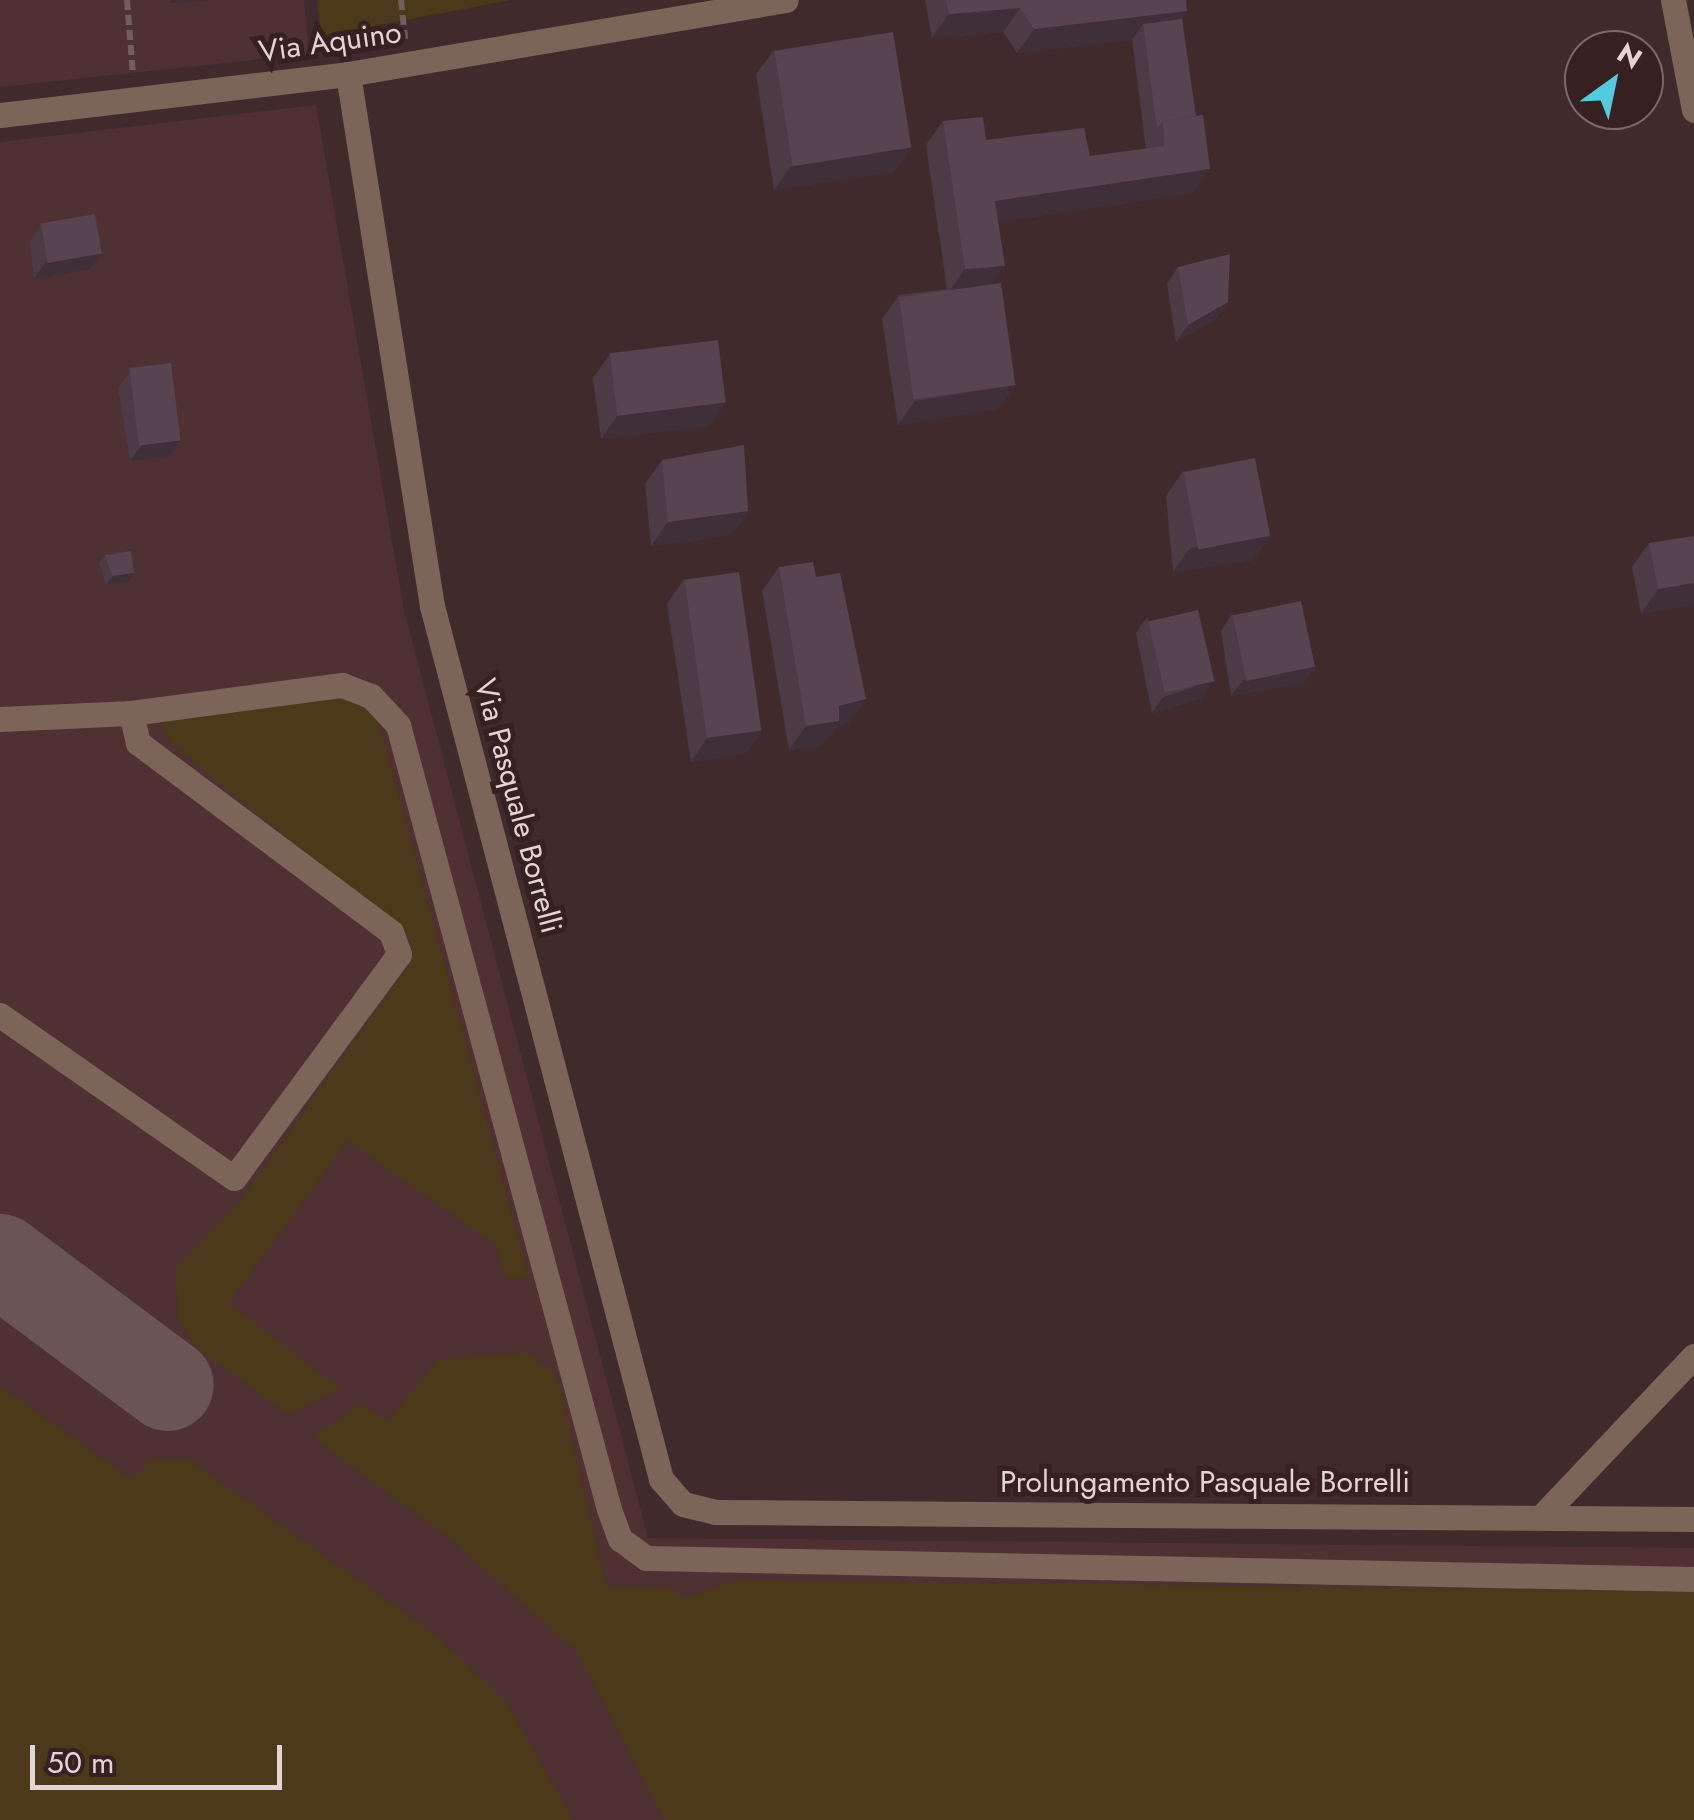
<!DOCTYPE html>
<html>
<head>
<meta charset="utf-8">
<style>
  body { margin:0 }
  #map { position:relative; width:1694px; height:1820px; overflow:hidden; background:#412a2c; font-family:Jost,sans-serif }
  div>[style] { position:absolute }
  .built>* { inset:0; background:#4f3033 }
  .green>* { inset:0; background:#4b3919 }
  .taxiway>* { height:92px; margin:-46px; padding:0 46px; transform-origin:46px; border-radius:46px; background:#6a5456 }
  .path>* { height:6px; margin-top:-3px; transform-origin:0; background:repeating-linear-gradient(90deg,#725d5f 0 10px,transparent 0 15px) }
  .minor>* { height:25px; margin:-12.5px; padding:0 12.5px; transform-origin:12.5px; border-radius:12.5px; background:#7c6459 }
  .wall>* { inset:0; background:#4c3a45 }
  .shaded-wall>* { inset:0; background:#3e2f38 }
  .building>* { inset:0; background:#584350; transform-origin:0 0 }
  span { translate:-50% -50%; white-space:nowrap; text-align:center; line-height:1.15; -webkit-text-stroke:10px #362022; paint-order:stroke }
  .street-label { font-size:30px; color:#e4d4d5 }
  .north { position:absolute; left:1564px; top:30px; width:100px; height:100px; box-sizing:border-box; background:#362022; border:2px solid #7c686a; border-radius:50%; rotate:33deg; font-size:28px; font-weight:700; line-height:40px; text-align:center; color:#e4d4d5 }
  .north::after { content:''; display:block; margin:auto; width:35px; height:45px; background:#54cade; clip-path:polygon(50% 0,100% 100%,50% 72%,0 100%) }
  .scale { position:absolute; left:30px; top:1745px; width:252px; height:45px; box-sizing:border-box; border:5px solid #e4d4d5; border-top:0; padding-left:12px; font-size:30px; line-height:35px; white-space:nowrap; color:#e4d4d5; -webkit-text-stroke:8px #362022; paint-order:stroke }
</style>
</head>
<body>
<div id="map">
  <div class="built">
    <i style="clip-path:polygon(0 0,304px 0,309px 54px,0 87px)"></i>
    <i style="clip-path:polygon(316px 105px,404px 610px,648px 1538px,1694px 1548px,1694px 1820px,0 1820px,0 142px)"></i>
  </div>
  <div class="green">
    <i style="clip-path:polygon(317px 0,511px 0,321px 36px)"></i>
    <i style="clip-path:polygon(326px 693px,356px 699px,379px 722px,529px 1278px,506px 1279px,496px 1245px,347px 1141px,229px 1303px,341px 1389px,287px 1414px,197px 1348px,177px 1318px,176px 1269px,239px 1203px,403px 973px,411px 939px,171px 743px,159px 718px)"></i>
    <i style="clip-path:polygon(528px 1352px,557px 1376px,606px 1587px,668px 1588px,685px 1598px,737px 1580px,1694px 1591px,1694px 1820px,665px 1820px,576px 1651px,454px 1542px,313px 1438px,361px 1404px,388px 1421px,438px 1360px)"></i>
    <i style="clip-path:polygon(0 1386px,133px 1480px,149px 1460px,188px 1459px,436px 1635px,508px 1704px,573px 1820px,0 1820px)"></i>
  </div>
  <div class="taxiway">
    <i style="left:0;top:1260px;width:209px;rotate:36.7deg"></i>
  </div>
  <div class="path">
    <i style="left:127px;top:0;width:74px;rotate:85.4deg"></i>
    <i style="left:401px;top:0;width:39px;rotate:84deg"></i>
  </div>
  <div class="minor">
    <i style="left:1673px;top:0;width:112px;rotate:79.2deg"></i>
    <i style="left:348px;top:74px;width:539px;rotate:81.03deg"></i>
    <i style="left:432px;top:606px;width:903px;rotate:75.3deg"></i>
    <i style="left:661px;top:1479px;width:33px;rotate:49deg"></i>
    <i style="left:683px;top:1504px;width:33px;rotate:14deg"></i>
    <i style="left:715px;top:1512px;width:979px;rotate:0.41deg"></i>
    <i style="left:0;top:115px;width:350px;rotate:-6.7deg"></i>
    <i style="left:348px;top:74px;width:444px;rotate:-9.6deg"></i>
    <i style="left:0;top:719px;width:131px;rotate:-2.6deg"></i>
    <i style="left:131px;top:713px;width:213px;rotate:-7.6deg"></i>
    <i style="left:342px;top:685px;width:31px;rotate:21deg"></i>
    <i style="left:371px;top:696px;width:40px;rotate:47deg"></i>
    <i style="left:398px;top:725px;width:812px;rotate:74.94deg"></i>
    <i style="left:609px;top:1509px;width:32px;rotate:70deg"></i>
    <i style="left:620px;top:1539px;width:32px;rotate:36deg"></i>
    <i style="left:646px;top:1558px;width:1048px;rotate:1.15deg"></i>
    <i style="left:0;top:1015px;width:285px;rotate:34.9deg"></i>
    <i style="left:234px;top:1178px;width:278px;rotate:-53.6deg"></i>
    <i style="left:399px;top:954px;width:23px;rotate:-110deg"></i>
    <i style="left:391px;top:932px;width:316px;rotate:-143.2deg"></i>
    <i style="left:138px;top:743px;width:31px;rotate:-103deg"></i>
    <i style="left:1541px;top:1517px;width:222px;rotate:-46.5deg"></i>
  </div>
  <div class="wall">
    <i style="clip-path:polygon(925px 0,1186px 0,1182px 19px,1193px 193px,998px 222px,993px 284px,1015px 385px,998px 409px,898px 425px,882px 319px,899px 295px,947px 289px,926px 145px,943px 121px,986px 140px,1090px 156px,1146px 149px,1132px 40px,1017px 53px,1003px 32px,932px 38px)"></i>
    <i style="clip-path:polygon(774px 50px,894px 172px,774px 190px,756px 74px)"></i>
    <i style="clip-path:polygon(41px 224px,90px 269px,34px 279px,30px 241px)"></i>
    <i style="clip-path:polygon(1178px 267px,1228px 302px,1216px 319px,1176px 342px,1167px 284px)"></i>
    <i style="clip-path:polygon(610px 354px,726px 402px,709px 426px,601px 439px,593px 378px)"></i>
    <i style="clip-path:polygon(130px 372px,180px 440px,169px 456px,130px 461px,118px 388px)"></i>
    <i style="clip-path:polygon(662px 460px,748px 511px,731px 535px,651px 546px,645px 484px)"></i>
    <i style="clip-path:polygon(1183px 471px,1270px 536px,1253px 560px,1173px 572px,1166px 496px)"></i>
    <i style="clip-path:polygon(1649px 543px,1694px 605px,1641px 614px,1632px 567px)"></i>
    <i style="clip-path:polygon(105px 555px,129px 581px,106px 585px,99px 563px)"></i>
    <i style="clip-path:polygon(779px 567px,816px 577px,849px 723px,836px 727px,822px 746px,789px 750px,762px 591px)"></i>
    <i style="clip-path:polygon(684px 579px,762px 730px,745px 754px,691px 762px,667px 604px)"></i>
    <i style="clip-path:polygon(1232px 614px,1315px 667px,1304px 683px,1231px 696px,1221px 631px)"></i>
    <i style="clip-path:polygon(1147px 617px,1203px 698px,1152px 713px,1136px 633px)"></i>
  </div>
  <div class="shaded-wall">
    <i style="clip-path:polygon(171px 0,211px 0,169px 3px)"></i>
    <i style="clip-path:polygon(1020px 8px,1003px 32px,932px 38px,949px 14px)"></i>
    <i style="clip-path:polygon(1187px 11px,1170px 35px,1143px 24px,1132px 40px,1017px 53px,1034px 29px)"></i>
    <i style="clip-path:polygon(911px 148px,894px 172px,774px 190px,791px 166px)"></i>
    <i style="clip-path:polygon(1210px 169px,1193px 193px,978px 225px,995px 201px)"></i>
    <i style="clip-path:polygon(102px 253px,90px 269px,34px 279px,45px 263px)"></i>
    <i style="clip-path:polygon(1005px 266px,988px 291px,948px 293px,965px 269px)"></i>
    <i style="clip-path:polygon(1228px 302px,1216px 319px,1176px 342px,1188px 325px)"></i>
    <i style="clip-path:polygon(1015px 385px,998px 409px,898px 425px,915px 401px)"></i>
    <i style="clip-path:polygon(726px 402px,709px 426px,601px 439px,618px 415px)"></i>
    <i style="clip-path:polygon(180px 440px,169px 456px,130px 461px,142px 445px)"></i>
    <i style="clip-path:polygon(748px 511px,731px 535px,651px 546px,668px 522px)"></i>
    <i style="clip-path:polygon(1270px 536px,1253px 560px,1173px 572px,1190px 548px)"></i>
    <i style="clip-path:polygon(134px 573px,129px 581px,106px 585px,112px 576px)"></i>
    <i style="clip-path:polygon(1694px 583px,1694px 605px,1641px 614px,1658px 589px)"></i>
    <i style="clip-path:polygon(1315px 667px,1304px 683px,1231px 696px,1243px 680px)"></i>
    <i style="clip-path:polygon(1214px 681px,1203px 698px,1152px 713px,1163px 697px)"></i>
    <i style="clip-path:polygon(866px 699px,849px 723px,836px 727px,822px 746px,789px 750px,806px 726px,839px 706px)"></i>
    <i style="clip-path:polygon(762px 730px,745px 754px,691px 762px,708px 737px)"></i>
  </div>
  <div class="building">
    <i style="clip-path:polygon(946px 0,1186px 0,1187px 11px,1034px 29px,1020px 8px,949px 14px)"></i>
    <i style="clip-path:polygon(1182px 19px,1196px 116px,1163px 121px,1157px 129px,1143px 24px)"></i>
    <i style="left:893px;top:32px;width:117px;height:120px;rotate:81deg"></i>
    <i style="clip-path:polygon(1203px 115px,1210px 169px,995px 201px,1005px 266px,965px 269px,943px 121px,983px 117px,986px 140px,1084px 128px,1090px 156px,1164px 146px,1163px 121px)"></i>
    <i style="left:95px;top:214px;width:40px;height:55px;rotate:80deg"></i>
    <i style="clip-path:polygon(1230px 254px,1228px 302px,1188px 325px,1178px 267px)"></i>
    <i style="left:1001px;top:283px;width:103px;height:103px;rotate:82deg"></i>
    <i style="left:718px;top:340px;width:63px;height:109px;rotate:83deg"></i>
    <i style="left:171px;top:363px;width:78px;height:42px;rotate:83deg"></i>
    <i style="clip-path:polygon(744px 445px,748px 511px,668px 522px,662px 460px)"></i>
    <i style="left:1255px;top:458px;width:79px;height:73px;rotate:79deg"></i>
    <i style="clip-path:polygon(1694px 536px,1694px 583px,1658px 589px,1649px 543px)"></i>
    <i style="clip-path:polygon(131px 551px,134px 573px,112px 576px,105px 555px)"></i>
    <i style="clip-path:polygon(813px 562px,816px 577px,840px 573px,866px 699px,839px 706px,839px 721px,806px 726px,779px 567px)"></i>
    <i style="left:739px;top:572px;width:160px;height:55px;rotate:82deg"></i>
    <i style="left:1301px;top:601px;width:67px;height:70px;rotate:78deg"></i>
    <i style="left:1198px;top:610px;width:73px;height:51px;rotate:77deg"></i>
  </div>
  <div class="street-label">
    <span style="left:330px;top:42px;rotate:-8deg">Via Aquino</span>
    <span style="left:518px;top:806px;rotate:75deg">Via Pasquale Borrelli</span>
    <span style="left:1205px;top:1482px">Prolungamento Pasquale Borrelli</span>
  </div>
  <div class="north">N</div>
  <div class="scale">50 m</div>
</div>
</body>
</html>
